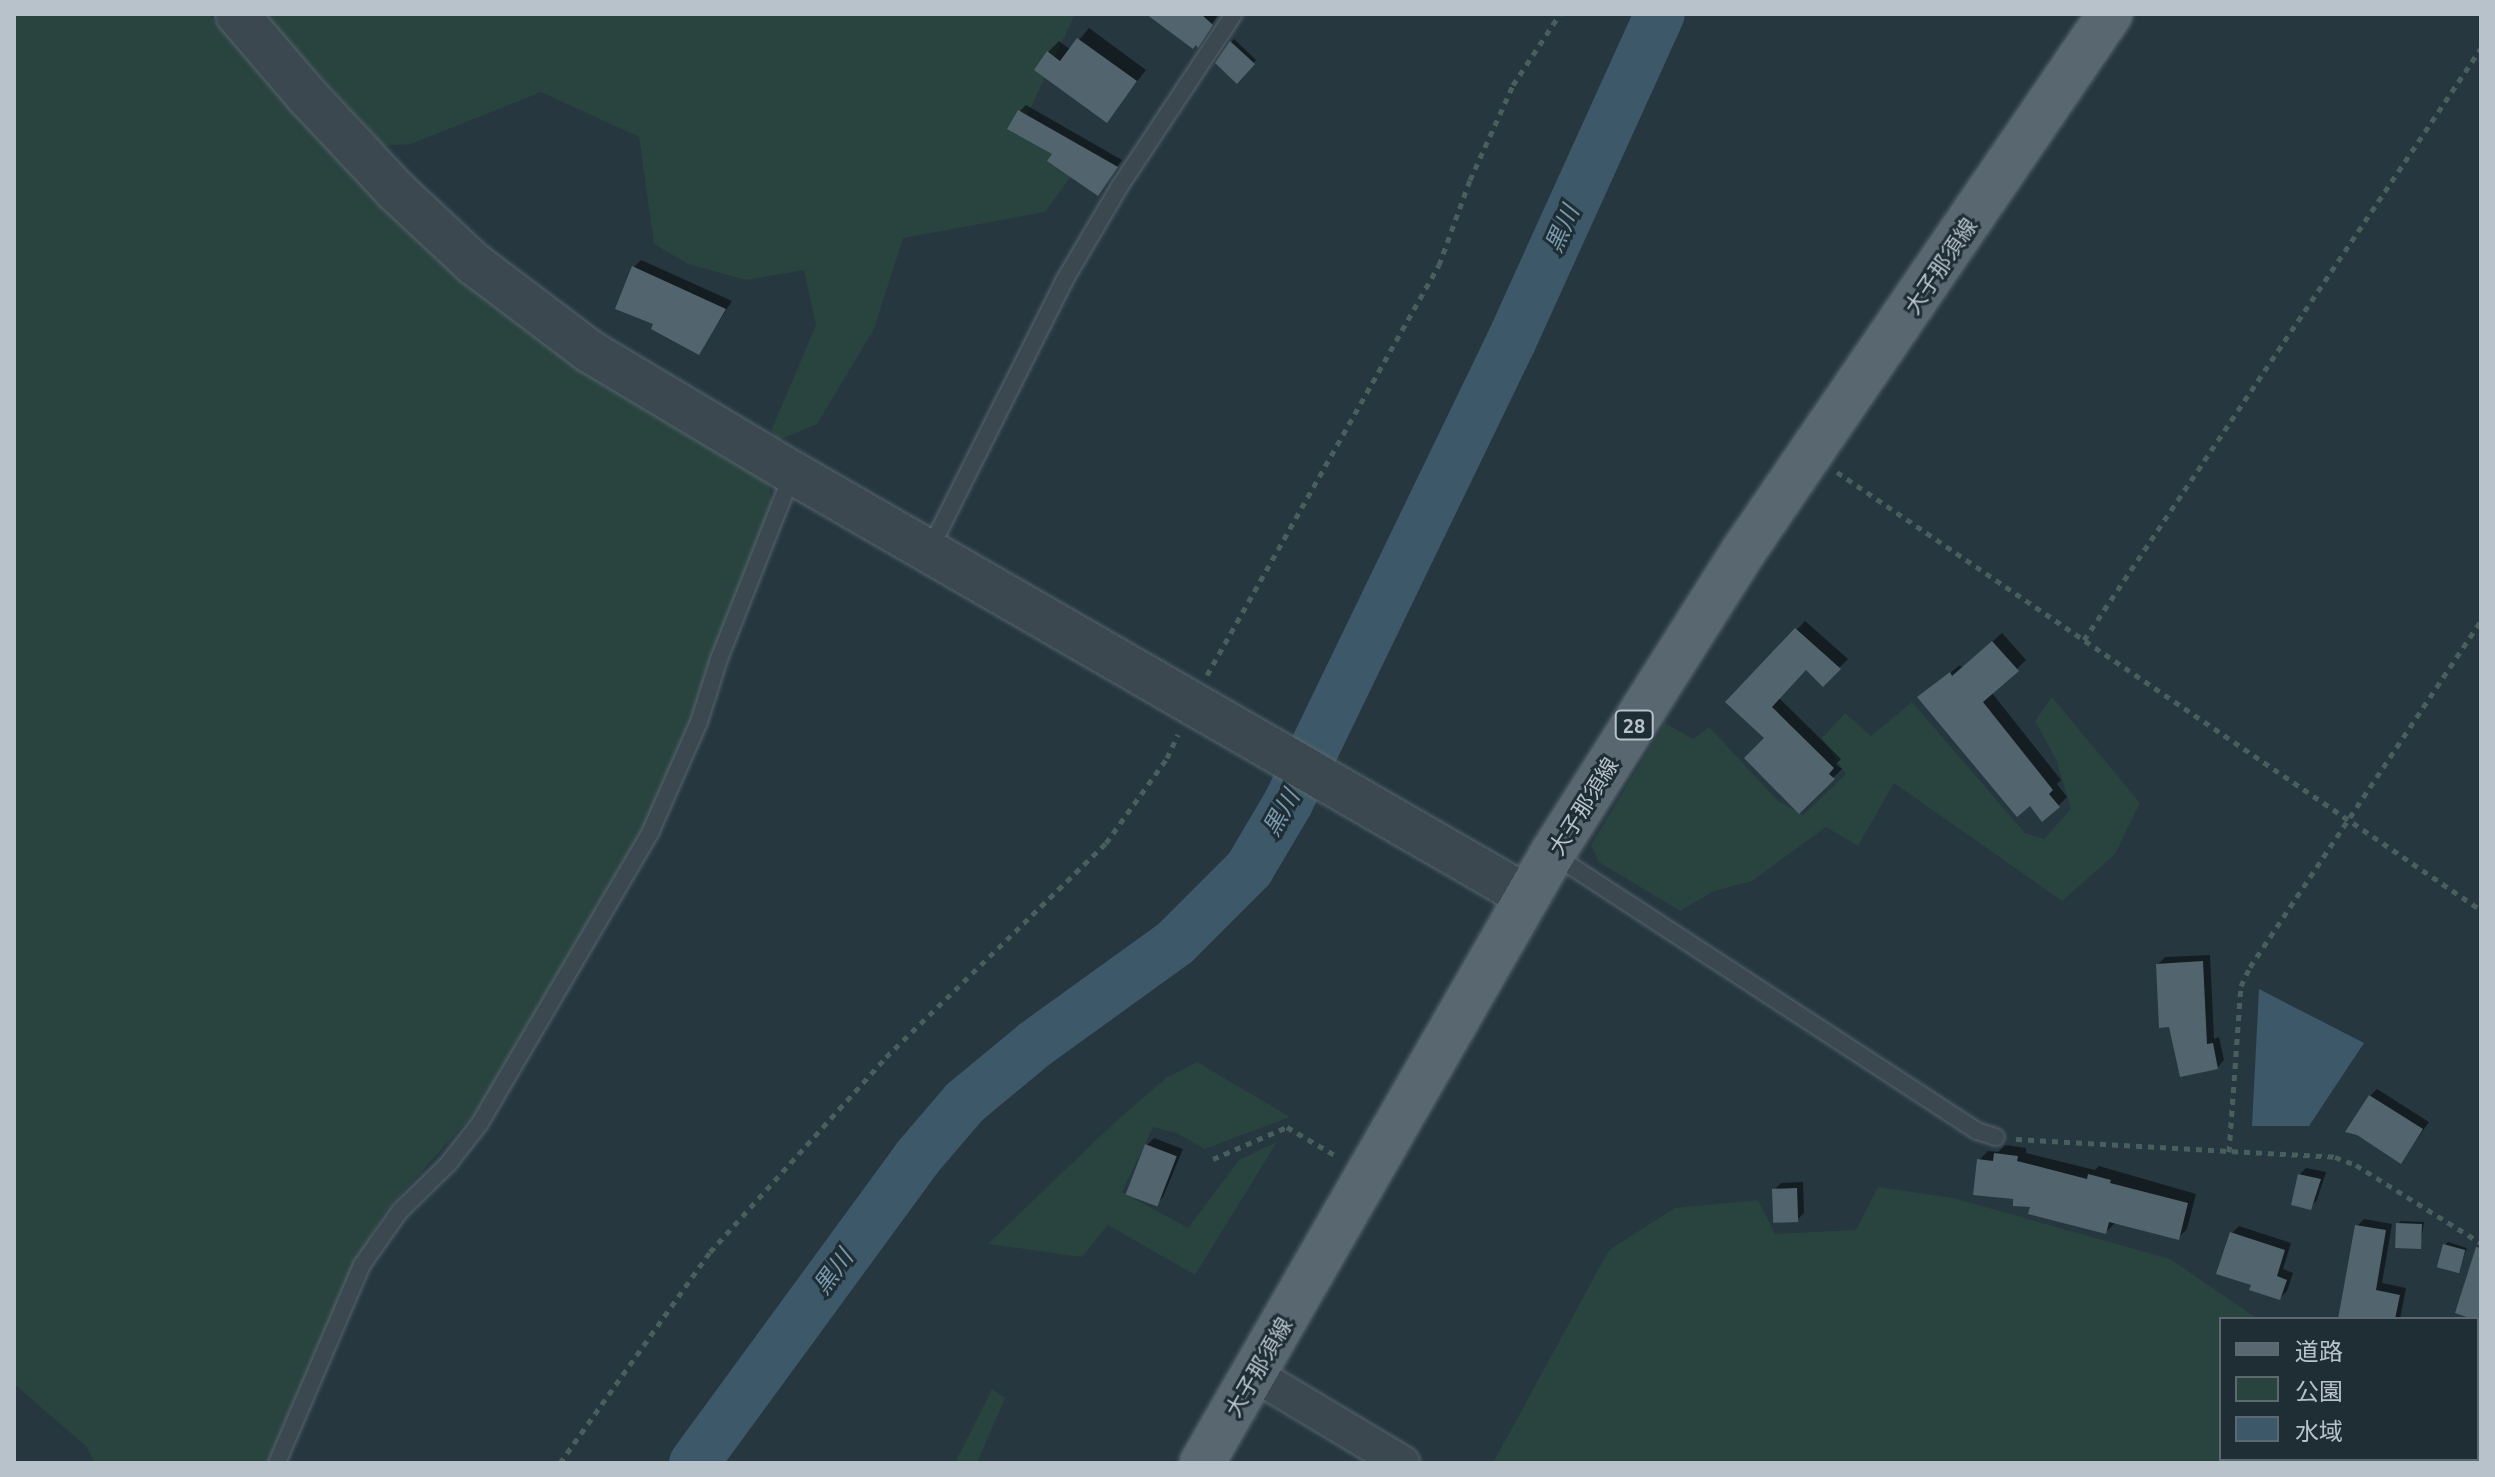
<!DOCTYPE html>
<html>
<head>
<meta charset="utf-8">
<style>
  body { margin:0 }
  #map { position:relative; width:2495px; height:1477px; overflow:hidden; background:#263740; font-family:Ubuntu,"Noto Sans JP",sans-serif }
  div>[style] { position:absolute }
  .green>* { inset:0; background:#29433f }
  .water>* { inset:0; background:#3d5868 }
  .shadow>* { inset:0; background:#0007; transform-origin:0 0 }
  .river>* { height:50px; margin:-25px; padding:0 25px; transform-origin:25px; border-radius:25px; background:#3d5868 }
  .building>* { inset:0; background:#52646d; transform-origin:0 0 }
  .path>* { height:5px; margin-top:-2.5px; transform-origin:0; background:repeating-linear-gradient(90deg,#495f5d 0 6px,transparent 0 12px) }
  .roads { filter:drop-shadow(0 0 2px #58656d) drop-shadow(0 0 2px #58656d) }
  .service>* { height:16px; margin:-8px; padding:0 8px; transform-origin:8px; border-radius:8px; background:#3b4850 }
  .minor>* { height:34px; margin:-17px; padding:0 17px; transform-origin:17px; border-radius:17px; background:#3b4850 }
  .tertiary>* { height:42px; margin:-21px; padding:0 21px; transform-origin:21px; border-radius:21px; background:#3b4850 }
  .primary>* { height:44px; margin:-22px; padding:0 22px; transform-origin:22px; border-radius:22px; background:#596770 }
  span { translate:-50% -50%; white-space:nowrap; text-align:center; line-height:1.15; -webkit-text-stroke:6px #1f2d35; paint-order:stroke }
  .shield-label span { padding:2px 6px; background:#1f2d35; border:2px solid; border-radius:6px; -webkit-text-stroke-width:0 }
  .shield-label { font-size:20px; color:#b7c2ca; font-weight:700 }
  .street-label { font-size:22px; color:#b7c2ca }
  .water-label { font-size:24px; color:#7999ac; font-style:italic }
  .frame { position:absolute; inset:0; border:16px solid #b7c2ca; pointer-events:none }
  .legend { position:absolute; left:2219px; top:1317px; width:260px; height:144px; box-sizing:border-box; background:#1f2d35; border:2px solid #5c6971; margin:0; padding:10px 14px; list-style:none; font-size:24px; color:#b7c2ca }
  .legend li { display:flex; align-items:center; gap:16px; height:40px }
  .legend b { width:40px; border:2px solid #5c6971 }
</style>
</head>
<body>
<div id="map">
  <div class="green">
    <i style="clip-path:polygon(14px 14px,208px 14px,386px 207px,768px 474px,772px 507px,691px 723px,650px 816px,478px 1109px,384px 1213px,348px 1277px,267px 1463px,95px 1463px,86px 1446px,14px 1384px)"></i>
    <i style="clip-path:polygon(262px 14px,1075px 14px,1023px 124px,1075px 171px,1045px 212px,903px 238px,874px 329px,817px 424px,779px 440px,771px 431px,816px 325px,804px 270px,746px 280px,688px 264px,654px 244px,639px 137px,541px 92px,411px 144px,384px 146px)"></i>
    <i style="clip-path:polygon(2052px 697px,2140px 803px,2115px 854px,2062px 901px,1894px 783px,1858px 846px,1826px 827px,1752px 881px,1714px 891px,1680px 911px,1599px 862px,1591px 845px,1665px 723px,1693px 739px,1709px 727px,1778px 801px,1803px 815px,1846px 774px,1822px 738px,1845px 713px,1871px 736px,1912px 702px,2025px 833px,2044px 839px,2071px 809px,2056px 759px,2035px 721px)"></i>
    <i style="clip-path:polygon(1197px 1062px,1290px 1117px,1205px 1149px,1176px 1133px,1153px 1127px,1122px 1192px,1188px 1228px,1239px 1160px,1277px 1142px,1195px 1275px,1108px 1225px,1082px 1257px,988px 1244px,1114px 1123px,1166px 1078px)"></i>
    <i style="clip-path:polygon(1878px 1187px,1953px 1198px,2170px 1259px,2258px 1319px,2221px 1319px,2221px 1459px,2477px 1459px,2477px 1367px,2481px 1369px,2481px 1463px,1493px 1463px,1609px 1250px,1675px 1208px,1758px 1200px,1775px 1234px,1856px 1230px)"></i>
    <i style="clip-path:polygon(992px 1389px,1005px 1398px,977px 1463px,955px 1463px)"></i>
  </div>
  <div class="water">
    <i style="clip-path:polygon(2259px 989px,2364px 1043px,2309px 1126px,2252px 1126px)"></i>
  </div>
  <div class="shadow">
    <i style="clip-path:polygon(1164px 14px,1217px 14px,1218px 15px,1198px 45px)"></i>
    <i style="clip-path:polygon(1089px 28px,1146px 70px,1107px 120px,1048px 52px,1059px 41px,1071px 50px)"></i>
    <i style="clip-path:polygon(1234px 39px,1256px 60px,1237px 81px,1231px 42px)"></i>
    <i style="clip-path:polygon(1026px 105px,1122px 160px,1098px 194px,1055px 154px,1020px 111px)"></i>
    <i style="clip-path:polygon(641px 260px,732px 301px,699px 352px,656px 323px,634px 267px)"></i>
    <i style="clip-path:polygon(1805px 621px,1848px 659px,1823px 684px,1806px 667px,1778px 697px,1841px 759px,1836px 764px,1842px 769px,1799px 811px,1767px 738px,1728px 702px)"></i>
    <i style="clip-path:polygon(2002px 633px,2026px 660px,1992px 693px,2061px 780px,2057px 784px,2067px 797px,2058px 806px,2030px 803px,1920px 697px,1960px 665px,1962px 668px)"></i>
    <i style="clip-path:polygon(2210px 955px,2214px 1039px,2219px 1037px,2224px 1060px,2217px 1068px,2158px 964px,2165px 957px)"></i>
    <i style="clip-path:polygon(2377px 1089px,2429px 1122px,2401px 1162px,2370px 1096px)"></i>
    <i style="clip-path:polygon(1154px 1138px,1183px 1149px,1163px 1197px,1156px 1204px,1147px 1145px)"></i>
    <i style="clip-path:polygon(2005px 1145px,2026px 1148px,2026px 1153px,2095px 1170px,2099px 1166px,2196px 1194px,2187px 1229px,2178px 1238px,2116px 1222px,2106px 1232px,2032px 1206px,2015px 1197px,1979px 1160px,1988px 1151px,1998px 1152px)"></i>
    <i style="clip-path:polygon(2306px 1168px,2326px 1172px,2317px 1200px,2310px 1207px,2299px 1175px)"></i>
    <i style="clip-path:polygon(1803px 1182px,1804px 1213px,1797px 1220px,1774px 1190px,1781px 1183px)"></i>
    <i style="clip-path:polygon(2364px 1219px,2392px 1224px,2382px 1283px,2406px 1288px,2400px 1319px,2340px 1319px,2357px 1226px)"></i>
    <i style="clip-path:polygon(2401px 1221px,2424px 1222px,2420px 1247px,2398px 1224px)"></i>
    <i style="clip-path:polygon(2239px 1226px,2291px 1243px,2283px 1269px,2293px 1273px,2287px 1291px,2280px 1298px,2253px 1284px,2232px 1233px)"></i>
    <i style="clip-path:polygon(2448px 1242px,2467px 1248px,2458px 1271px,2445px 1245px)"></i>
    <i style="left:2477px;top:1322px;width:4px;height:39px;rotate:27deg"></i>
  </div>
  <div class="river">
    <i style="left:694px;top:1463px;width:378px;rotate:-53.8deg"></i>
    <i style="left:917px;top:1158px;width:74px;rotate:-49.4deg"></i>
    <i style="left:965px;top:1102px;width:91px;rotate:-39.6deg"></i>
    <i style="left:1035px;top:1044px;width:173px;rotate:-35.8deg"></i>
    <i style="left:1175px;top:943px;width:105px;rotate:-45deg"></i>
    <i style="left:1249px;top:869px;width:77px;rotate:-59.4deg"></i>
    <i style="left:1288px;top:803px;width:512px;rotate:-64.19deg"></i>
    <i style="left:1511px;top:342px;width:360px;rotate:-65.6deg"></i>
  </div>
  <div class="building">
    <i style="clip-path:polygon(1146px 14px,1201px 14px,1213px 25px,1198px 48px,1196px 45px,1193px 49px)"></i>
    <i style="clip-path:polygon(1077px 38px,1137px 81px,1107px 123px,1034px 70px,1047px 51px,1060px 61px)"></i>
    <i style="clip-path:polygon(1230px 41px,1255px 64px,1237px 84px,1215px 63px)"></i>
    <i style="clip-path:polygon(1018px 110px,1118px 167px,1098px 196px,1047px 161px,1052px 154px,1007px 129px)"></i>
    <i style="clip-path:polygon(632px 266px,726px 309px,699px 355px,651px 329px,653px 324px,615px 309px)"></i>
    <i style="clip-path:polygon(1795px 628px,1841px 669px,1823px 687px,1806px 670px,1772px 707px,1834px 768px,1829px 774px,1835px 779px,1799px 814px,1744px 758px,1764px 738px,1725px 702px)"></i>
    <i style="clip-path:polygon(1992px 641px,2019px 671px,1983px 702px,2053px 790px,2049px 794px,2060px 807px,2042px 822px,2030px 806px,2017px 817px,1917px 697px,1950px 672px,1952px 676px)"></i>
    <i style="clip-path:polygon(2203px 961px,2207px 1044px,2213px 1043px,2218px 1069px,2180px 1077px,2169px 1027px,2159px 1028px,2156px 964px)"></i>
    <i style="clip-path:polygon(2369px 1095px,2423px 1129px,2401px 1164px,2357px 1135px,2345px 1132px)"></i>
    <i style="left:1145px;top:1144px;width:34px;height:54px;rotate:21deg"></i>
    <i style="clip-path:polygon(1994px 1153px,2018px 1156px,2017px 1161px,2087px 1179px,2088px 1174px,2111px 1180px,2110px 1183px,2188px 1203px,2179px 1240px,2109px 1222px,2106px 1234px,2028px 1214px,2030px 1207px,2013px 1206px,2013px 1199px,1973px 1195px,1977px 1159px,1993px 1161px)"></i>
    <i style="clip-path:polygon(2298px 1174px,2321px 1179px,2311px 1210px,2291px 1205px)"></i>
    <i style="left:1797px;top:1188px;width:34px;height:25px;rotate:88deg"></i>
    <i style="left:2396px;top:1223px;width:26px;height:25px;rotate:2deg"></i>
    <i style="clip-path:polygon(2355px 1225px,2386px 1230px,2376px 1290px,2400px 1295px,2395px 1319px,2338px 1319px)"></i>
    <i style="clip-path:polygon(2230px 1232px,2285px 1250px,2277px 1276px,2287px 1280px,2280px 1300px,2249px 1290px,2251px 1285px,2216px 1274px)"></i>
    <i style="left:2443px;top:1244px;width:23px;height:24px;rotate:15deg"></i>
    <i style="clip-path:polygon(2476px 1247px,2481px 1248px,2481px 1322px,2455px 1313px)"></i>
  </div>
  <div class="path">
    <i style="left:1837px;top:472px;width:779px;rotate:34.22deg"></i>
    <i style="left:2084px;top:640px;width:713px;rotate:-56.15deg"></i>
    <i style="left:1207px;top:675px;width:471px;rotate:-60.5deg"></i>
    <i style="left:1439px;top:265px;width:90px;rotate:-70deg"></i>
    <i style="left:1470px;top:180px;width:104px;rotate:-65.6deg"></i>
    <i style="left:1513px;top:85px;width:85px;rotate:-56.5deg"></i>
    <i style="left:2016px;top:1139px;width:320px;rotate:3.2deg"></i>
    <i style="left:2335px;top:1157px;width:22px;rotate:21deg"></i>
    <i style="left:2356px;top:1165px;width:147px;rotate:32deg"></i>
    <i style="left:2229px;top:1152px;width:166px;rotate:-85.9deg"></i>
    <i style="left:2241px;top:986px;width:21px;rotate:-65deg"></i>
    <i style="left:2250px;top:967px;width:416px;rotate:-56.3deg"></i>
    <i style="left:1213px;top:1159px;width:81px;rotate:-23.4deg"></i>
    <i style="left:1287px;top:1127px;width:59px;rotate:30.5deg"></i>
    <i style="left:560px;top:1463px;width:259px;rotate:-54.6deg"></i>
    <i style="left:710px;top:1252px;width:263px;rotate:-47.9deg"></i>
    <i style="left:886px;top:1057px;width:307px;rotate:-44.2deg"></i>
    <i style="left:1106px;top:843px;width:105px;rotate:-54.3deg"></i>
    <i style="left:1167px;top:758px;width:26px;rotate:-65deg"></i>
  </div>
  <div class="roads">
    <div class="service">
      <i style="left:929px;top:551px;width:302px;rotate:-63.4deg"></i>
      <i style="left:1064px;top:281px;width:110px;rotate:-59.5deg"></i>
      <i style="left:1120px;top:186px;width:206px;rotate:-56.5deg"></i>
      <i style="left:1554px;top:855px;width:505px;rotate:33.12deg"></i>
      <i style="left:1977px;top:1131px;width:20px;rotate:18deg"></i>
      <i style="left:277px;top:1463px;width:215px;rotate:-66.8deg"></i>
      <i style="left:362px;top:1265px;width:66px;rotate:-54.9deg"></i>
      <i style="left:400px;top:1211px;width:67px;rotate:-44.4deg"></i>
      <i style="left:448px;top:1164px;width:52px;rotate:-52deg"></i>
      <i style="left:480px;top:1123px;width:336px;rotate:-59.6deg"></i>
      <i style="left:650px;top:833px;width:121px;rotate:-66.2deg"></i>
      <i style="left:699px;top:722px;width:66px;rotate:-72.4deg"></i>
      <i style="left:719px;top:659px;width:198px;rotate:-68.4deg"></i>
    </div>
    <div class="minor">
      <i style="left:1254px;top:1374px;width:173px;rotate:31deg"></i>
    </div>
    <div class="tertiary">
      <i style="left:237px;top:14px;width:109px;rotate:49.5deg"></i>
      <i style="left:308px;top:97px;width:129px;rotate:46.9deg"></i>
      <i style="left:396px;top:191px;width:107px;rotate:43.1deg"></i>
      <i style="left:474px;top:264px;width:144px;rotate:37.1deg"></i>
      <i style="left:589px;top:351px;width:238px;rotate:30.9deg"></i>
      <i style="left:793px;top:473px;width:849px;rotate:29.98deg"></i>
    </div>
    <div class="primary">
      <i style="left:1202px;top:1463px;width:702px;rotate:-60.11deg"></i>
      <i style="left:1552px;top:854px;width:361px;rotate:-57.7deg"></i>
      <i style="left:1745px;top:549px;width:648px;rotate:-55.7deg"></i>
    </div>
  </div>
  <div class="shield-label">
    <span style="left:1634px;top:725px">28</span>
  </div>
  <div class="street-label">
    <span style="left:1940px;top:266px;rotate:-56deg">大子那須線</span>
    <span style="left:1583px;top:806px;rotate:-58deg">大子那須線</span>
    <span style="left:1258px;top:1367px;rotate:-60deg">大子那須線</span>
  </div>
  <div class="water-label">
    <span style="left:1562px;top:229px;rotate:-66deg">黒川</span>
    <span style="left:1281px;top:813px;rotate:-61deg">黒川</span>
    <span style="left:833px;top:1272px;rotate:-54deg">黒川</span>
  </div>
  <div class="frame"></div>
  <ul class="legend">
  <li><b style="height:10px;background:#596770"></b>道路</li>
  <li><b style="height:22px;background:#29433f"></b>公園</li>
  <li><b style="height:22px;background:#3d5868"></b>水域</li>
  </ul>
</div>
</body>
</html>
